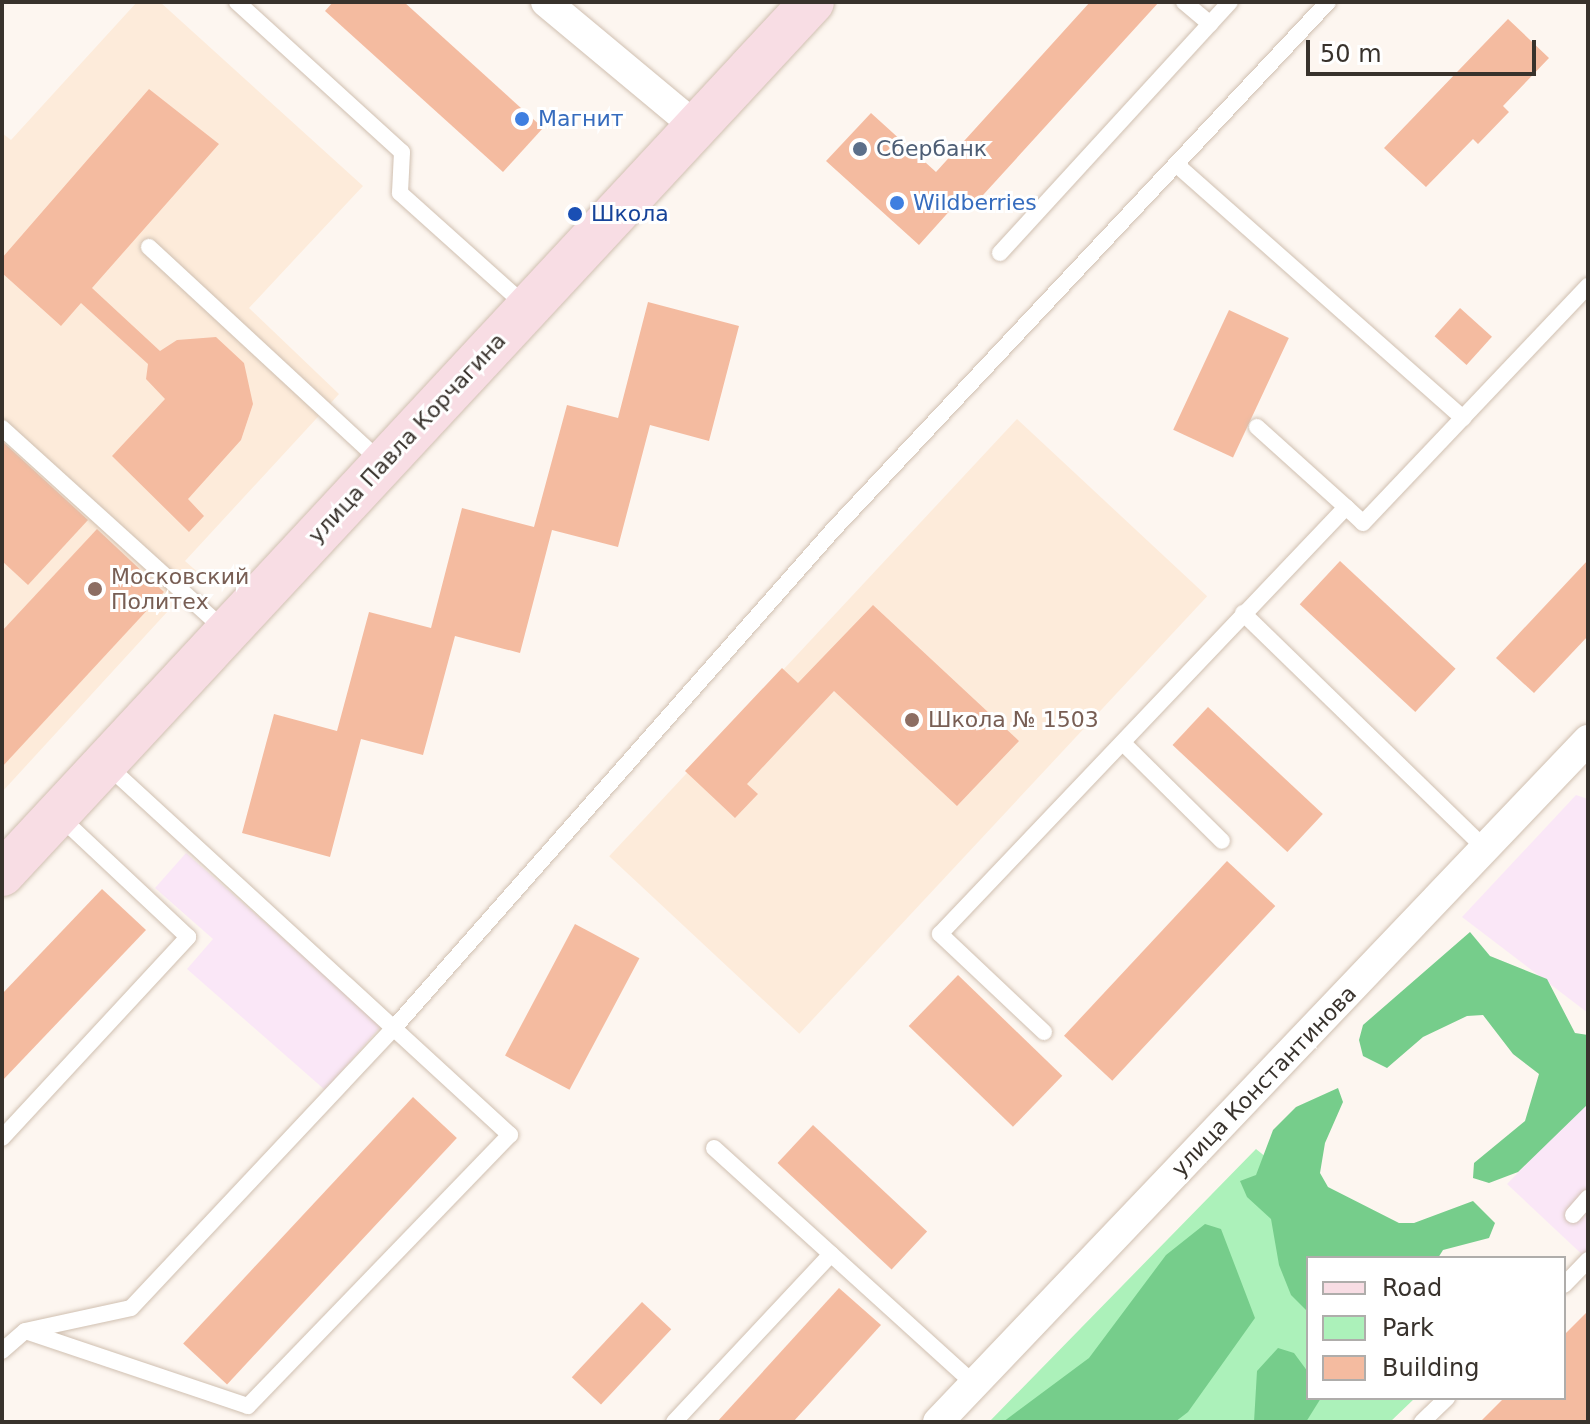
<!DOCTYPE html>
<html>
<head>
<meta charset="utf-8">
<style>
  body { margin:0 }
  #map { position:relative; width:1590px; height:1424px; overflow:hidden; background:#fdf6f0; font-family:"DejaVu Sans",sans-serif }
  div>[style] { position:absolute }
  .industrial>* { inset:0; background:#fae7f7 }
  .built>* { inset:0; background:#fdebda; transform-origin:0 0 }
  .green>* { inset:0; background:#acf1ba }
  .forest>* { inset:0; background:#76cd8b }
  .building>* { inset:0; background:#f4bba0; transform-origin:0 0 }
  .roads { filter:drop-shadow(0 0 2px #d0c0b1) drop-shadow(0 0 2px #d0c0b1) }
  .lane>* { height:16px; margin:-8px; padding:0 8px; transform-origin:8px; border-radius:8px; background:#fff }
  .street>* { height:30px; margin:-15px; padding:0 15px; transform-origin:15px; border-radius:15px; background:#fff }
  .secondary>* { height:44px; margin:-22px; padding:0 22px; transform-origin:22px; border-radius:22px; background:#f8dde4 }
  .dots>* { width:22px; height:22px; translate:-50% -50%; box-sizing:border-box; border:4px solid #fff; border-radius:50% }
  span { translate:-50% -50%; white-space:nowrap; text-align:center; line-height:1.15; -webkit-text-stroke:6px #fff; paint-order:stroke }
  .shop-label { font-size:22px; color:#366cbe }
  .left { translate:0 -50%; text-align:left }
  .service-label { font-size:22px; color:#4e5e75 }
  .transit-label { font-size:22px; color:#164399 }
  .street-label { font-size:22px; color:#38322c }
  .education-label { font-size:22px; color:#785e54 }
  .frame { position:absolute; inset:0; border:4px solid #38322c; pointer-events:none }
  .legend { position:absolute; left:1306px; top:1256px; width:260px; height:144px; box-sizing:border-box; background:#fff; border:2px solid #afadab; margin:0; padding:10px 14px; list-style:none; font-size:24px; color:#38322c }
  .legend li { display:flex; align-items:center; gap:16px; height:40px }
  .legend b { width:40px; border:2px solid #afadab }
  .scale { position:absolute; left:1306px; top:40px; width:230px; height:36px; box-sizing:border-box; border:4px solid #38322c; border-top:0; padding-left:10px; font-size:24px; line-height:28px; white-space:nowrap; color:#38322c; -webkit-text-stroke:6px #fff; paint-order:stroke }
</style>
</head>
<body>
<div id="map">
  <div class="industrial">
    <i style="clip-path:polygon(1576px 795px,1588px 799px,1588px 1013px,1462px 917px)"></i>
    <i style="clip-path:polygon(186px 853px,382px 1025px,325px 1090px,187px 969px,213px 939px,155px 888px)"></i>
    <i style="clip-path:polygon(1588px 1101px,1588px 1260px,1507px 1184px)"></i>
  </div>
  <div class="built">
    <i style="clip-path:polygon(137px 2px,160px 2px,363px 186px,249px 308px,339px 394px,185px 561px,201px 575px,2px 792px,2px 133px,11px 140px)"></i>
    <i style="left:1017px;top:419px;width:260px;height:598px;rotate:43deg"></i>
  </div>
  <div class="green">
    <i style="clip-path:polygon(1256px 1149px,1389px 1258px,1308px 1258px,1308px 1398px,1415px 1398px,1390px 1422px,989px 1422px)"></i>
  </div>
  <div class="forest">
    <i style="clip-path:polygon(1470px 932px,1490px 956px,1547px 979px,1575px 1033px,1588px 1035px,1588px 1104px,1518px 1172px,1489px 1183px,1473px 1178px,1474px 1163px,1525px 1121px,1539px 1074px,1513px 1054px,1483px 1015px,1467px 1016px,1423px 1037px,1387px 1068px,1363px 1056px,1359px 1040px,1363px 1025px)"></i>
    <i style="clip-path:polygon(1338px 1088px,1343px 1102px,1325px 1143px,1320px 1173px,1328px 1187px,1399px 1223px,1414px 1223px,1473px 1201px,1495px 1223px,1489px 1238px,1443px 1250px,1438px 1258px,1308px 1258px,1308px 1312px,1291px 1295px,1279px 1265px,1271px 1219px,1247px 1197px,1240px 1181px,1256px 1175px,1273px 1130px,1296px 1107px)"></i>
    <i style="clip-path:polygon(1205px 1224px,1221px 1229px,1255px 1318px,1188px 1412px,1175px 1422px,1003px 1422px,1089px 1358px,1166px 1255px)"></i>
    <i style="clip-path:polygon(1278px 1348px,1294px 1353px,1308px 1372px,1308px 1398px,1321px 1398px,1306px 1422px,1254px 1422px,1257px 1371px)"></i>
  </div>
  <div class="building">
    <i style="clip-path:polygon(333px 2px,404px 2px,543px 128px,503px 172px,325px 11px)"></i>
    <i style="clip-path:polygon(1090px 2px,1159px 2px,973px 206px,963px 196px,919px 245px,826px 161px,871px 113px,936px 172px)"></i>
    <i style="clip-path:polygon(1508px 19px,1549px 58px,1503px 106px,1509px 112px,1478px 144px,1473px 139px,1426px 187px,1384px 148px)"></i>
    <i style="clip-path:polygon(149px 89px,219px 144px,92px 288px,160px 351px,177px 340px,216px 337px,244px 363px,253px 404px,241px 440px,188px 499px,204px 516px,189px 532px,112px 456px,165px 399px,146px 379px,148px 364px,81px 303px,61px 326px,2px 273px,2px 258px)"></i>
    <i style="clip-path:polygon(648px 302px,739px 326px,709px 441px,650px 425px,618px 547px,552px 530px,520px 653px,455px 636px,423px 755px,361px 739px,330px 857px,242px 833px,274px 714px,337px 731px,369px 612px,431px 628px,462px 508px,534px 527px,567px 405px,618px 418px)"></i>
    <i style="left:1460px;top:308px;width:43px;height:38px;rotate:42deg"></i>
    <i style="left:1229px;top:310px;width:66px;height:132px;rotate:25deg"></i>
    <i style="clip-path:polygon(2px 441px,88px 520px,28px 585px,2px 561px)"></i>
    <i style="clip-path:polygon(97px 529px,164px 592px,2px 767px,2px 631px)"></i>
    <i style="clip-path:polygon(1588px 560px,1588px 636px,1534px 693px,1496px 658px)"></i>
    <i style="left:1340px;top:561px;width:158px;height:59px;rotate:43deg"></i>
    <i style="clip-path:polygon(873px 605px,1019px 741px,957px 806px,834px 691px,747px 784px,758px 794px,735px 818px,685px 771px,782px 668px,798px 683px)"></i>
    <i style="left:1208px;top:707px;width:157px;height:52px;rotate:43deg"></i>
    <i style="left:1227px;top:861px;width:66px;height:239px;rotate:43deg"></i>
    <i style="clip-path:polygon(102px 889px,146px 930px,2px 1081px,2px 994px)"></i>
    <i style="left:575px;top:924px;width:73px;height:149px;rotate:28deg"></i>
    <i style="left:958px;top:975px;width:145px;height:71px;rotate:44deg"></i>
    <i style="left:413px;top:1097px;width:60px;height:337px;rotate:43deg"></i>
    <i style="left:813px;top:1125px;width:156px;height:52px;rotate:43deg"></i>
    <i style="clip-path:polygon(839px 1288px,881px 1325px,793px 1422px,717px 1422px)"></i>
    <i style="left:642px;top:1302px;width:40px;height:103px;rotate:43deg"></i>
    <i style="clip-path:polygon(1588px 1311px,1588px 1422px,1480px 1422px,1504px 1398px,1564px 1398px,1564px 1335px)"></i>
  </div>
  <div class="roads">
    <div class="lane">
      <i style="left:237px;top:2px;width:223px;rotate:42.3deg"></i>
      <i style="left:402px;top:152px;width:41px;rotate:92.8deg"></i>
      <i style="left:400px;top:193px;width:171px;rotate:41.9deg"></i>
      <i style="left:1184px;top:2px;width:34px;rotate:40deg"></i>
      <i style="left:1177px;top:165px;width:382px;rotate:41.5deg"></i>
      <i style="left:149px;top:247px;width:318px;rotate:42.8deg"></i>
      <i style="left:1000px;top:253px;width:340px;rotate:-47.5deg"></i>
      <i style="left:1257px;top:427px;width:120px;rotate:42deg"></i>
      <i style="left:2px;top:428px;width:302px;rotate:42.2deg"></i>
      <i style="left:1243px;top:613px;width:339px;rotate:44.2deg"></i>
      <i style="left:1123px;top:743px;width:139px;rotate:44.7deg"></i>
      <i style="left:1044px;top:1032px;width:143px;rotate:-136.7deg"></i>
      <i style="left:940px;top:934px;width:589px;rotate:-46.44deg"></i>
      <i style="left:1346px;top:507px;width:23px;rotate:43deg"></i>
      <i style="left:1363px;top:523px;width:327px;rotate:-46.5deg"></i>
      <i style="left:2px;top:1138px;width:274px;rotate:-47.2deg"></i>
      <i style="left:188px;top:937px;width:178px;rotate:-136.8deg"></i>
      <i style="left:714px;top:1148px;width:351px;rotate:42.2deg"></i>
      <i style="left:1573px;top:1215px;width:23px;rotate:-49deg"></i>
      <i style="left:1564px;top:1285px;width:35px;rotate:-46deg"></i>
      <i style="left:28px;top:1332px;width:232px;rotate:18.6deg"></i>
      <i style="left:248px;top:1406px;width:377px;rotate:-46deg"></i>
      <i style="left:510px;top:1135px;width:547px;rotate:-137.44deg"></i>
      <i style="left:2px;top:1351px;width:30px;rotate:-41deg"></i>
      <i style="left:25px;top:1331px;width:108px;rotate:-12.2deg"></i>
      <i style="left:131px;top:1308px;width:383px;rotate:-46.8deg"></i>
      <i style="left:393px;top:1029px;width:667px;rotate:-48.59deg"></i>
      <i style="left:834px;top:529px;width:722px;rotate:-46.85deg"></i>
      <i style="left:674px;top:1422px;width:230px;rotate:-46.9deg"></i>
      <i style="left:1422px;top:1422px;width:35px;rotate:-44deg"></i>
    </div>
    <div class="street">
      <i style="left:546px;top:2px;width:195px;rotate:39.8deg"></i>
      <i style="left:938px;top:1422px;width:942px;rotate:-46.38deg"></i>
    </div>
    <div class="secondary">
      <i style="left:2px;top:874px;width:1190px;rotate:-47.11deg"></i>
    </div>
  </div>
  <div class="dots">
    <i style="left:522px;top:119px;background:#3f7fe0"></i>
    <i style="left:860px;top:149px;background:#5c6f8a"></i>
    <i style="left:897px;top:203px;background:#3f7fe0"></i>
    <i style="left:575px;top:214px;background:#1a4fb4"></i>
    <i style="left:95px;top:589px;background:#8d6e63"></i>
    <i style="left:912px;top:720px;background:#8d6e63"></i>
  </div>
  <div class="shop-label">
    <span class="left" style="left:538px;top:119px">Магнит</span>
    <span class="left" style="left:913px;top:203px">Wildberries</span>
  </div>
  <div class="service-label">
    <span class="left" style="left:876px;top:149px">Сбербанк</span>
  </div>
  <div class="transit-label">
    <span class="left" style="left:591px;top:214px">Школа</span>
  </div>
  <div class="street-label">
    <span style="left:407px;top:438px;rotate:-47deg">улица Павла Корчагина</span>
    <span style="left:1264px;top:1081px;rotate:-46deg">улица Константинова</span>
  </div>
  <div class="education-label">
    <span class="left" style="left:111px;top:589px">Московский<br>Политех</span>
    <span class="left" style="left:928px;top:720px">Школа № 1503</span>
  </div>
  <div class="frame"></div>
  <ul class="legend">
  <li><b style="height:10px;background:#f8dde4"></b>Road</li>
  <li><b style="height:22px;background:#acf1ba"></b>Park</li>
  <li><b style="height:22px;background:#f4bba0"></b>Building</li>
  </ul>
  <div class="scale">50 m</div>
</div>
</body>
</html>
